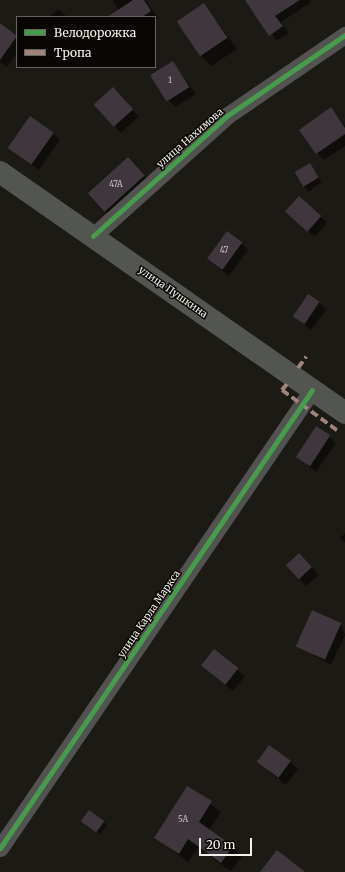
<!DOCTYPE html>
<html>
<head>
<meta charset="utf-8">
<style>
  body { margin:0 }
  #map { position:relative; width:345px; height:872px; overflow:hidden; background:#1c1a14; font-family:Merriweather,serif }
  div>[style] { position:absolute }
  .shadow>* { inset:0; background:#0007; transform-origin:0 0 }
  .building>* { inset:0; background:#3f373d; transform-origin:0 0 }
  .street>* { height:17px; margin:-8.5px; padding:0 8.5px; transform-origin:8.5px; border-radius:8.5px; background:#525250 }
  .secondary>* { height:22px; margin:-11px; padding:0 11px; transform-origin:11px; border-radius:11px; background:#535551 }
  .quiet>* { height:4px; margin-top:-2px; transform-origin:0; background:repeating-linear-gradient(90deg,#a18479 0 8px,transparent 0 12px) }
  .cycleway>* { height:5px; margin:-2.5px; padding:0 2.5px; transform-origin:2.5px; border-radius:2.5px; background:#469c4c }
  span { translate:-50% -50%; white-space:nowrap; text-align:center; line-height:1.15; -webkit-text-stroke:3px #080703; paint-order:stroke }
  .number-label { font-size:8px; color:#c7c3be }
  .number-label span { -webkit-text-stroke-width:0 }
  .street-label { font-size:10px; color:#f4f2e9 }
  .legend { position:absolute; left:16px; top:16px; width:140px; height:52px; box-sizing:border-box; background:#080703; border:1px solid #66655f; margin:0; padding:5px 7px; list-style:none; font-size:12px; color:#f4f2e9 }
  .legend li { display:flex; align-items:center; gap:8px; height:20px }
  .legend b { width:20px; border:1px solid #66655f }
  .scale { position:absolute; left:199px; top:838px; width:53px; height:18px; box-sizing:border-box; border:2px solid #f4f2e9; border-top:0; padding-left:5px; font-size:12px; line-height:14px; white-space:nowrap; color:#f4f2e9; -webkit-text-stroke:3px #080703; paint-order:stroke }
</style>
</head>
<body>
<div id="map">
  <div class="shadow">
    <i style="clip-path:polygon(113px 0,146px 0,158px 19px,122px 17px)"></i>
    <i style="clip-path:polygon(256px 0,309px 0,310px 3px,281px 22px,288px 33px,276px 41px)"></i>
    <i style="clip-path:polygon(204px 4px,237px 49px,211px 66px,201px 56px)"></i>
    <i style="clip-path:polygon(59px 9px,67px 17px,49px 17px)"></i>
    <i style="clip-path:polygon(0 25px,17px 37px,17px 54px,7px 67px,0 62px)"></i>
    <i style="clip-path:polygon(173px 63px,196px 94px,176px 107px,168px 100px)"></i>
    <i style="clip-path:polygon(121px 96px,139px 117px,121px 133px,95px 105px)"></i>
    <i style="clip-path:polygon(331px 109px,345px 126px,345px 146px,324px 160px,317px 153px)"></i>
    <i style="clip-path:polygon(53px 133px,60px 140px,39px 170px,9px 147px)"></i>
    <i style="left:309px;top:164px;width:22px;height:17px;rotate:54deg"></i>
    <i style="clip-path:polygon(135px 166px,151px 184px,113px 218px,106px 211px)"></i>
    <i style="clip-path:polygon(320px 216px,327px 223px,315px 237px,294px 218px)"></i>
    <i style="clip-path:polygon(241px 243px,248px 250px,229px 276px,208px 259px)"></i>
    <i style="clip-path:polygon(319px 302px,326px 310px,311px 330px,294px 316px)"></i>
    <i style="clip-path:polygon(329px 436px,336px 443px,316px 472px,297px 456px)"></i>
    <i style="clip-path:polygon(345px 533px,345px 543px,340px 538px)"></i>
    <i style="clip-path:polygon(306px 561px,319px 575px,306px 586px,299px 579px)"></i>
    <i style="clip-path:polygon(340px 623px,345px 635px,331px 665px,297px 645px)"></i>
    <i style="left:214px;top:651px;width:40px;height:19px;rotate:39deg"></i>
    <i style="clip-path:polygon(257px 762px,290px 762px,298px 769px,286px 785px)"></i>
    <i style="clip-path:polygon(187px 787px,221px 812px,209px 830px,242px 856px,231px 871px,198px 848px,188px 862px,155px 838px)"></i>
    <i style="clip-path:polygon(103px 821px,107px 825px,100px 834px,86px 825px)"></i>
  </div>
  <div class="building">
    <i style="clip-path:polygon(133px 0,144px 0,151px 11px,142px 17px,107px 17px)"></i>
    <i style="clip-path:polygon(245px 0,300px 0,275px 16px,283px 26px,269px 36px)"></i>
    <i style="left:204px;top:3px;width:42px;height:33px;rotate:56deg"></i>
    <i style="clip-path:polygon(0 23px,17px 36px,0 60px)"></i>
    <i style="left:173px;top:61px;width:31px;height:27px;rotate:58deg"></i>
    <i style="left:113px;top:87px;width:30px;height:26px;rotate:48deg"></i>
    <i style="clip-path:polygon(331px 107px,345px 128px,345px 134px,316px 154px,299px 130px)"></i>
    <i style="left:30px;top:116px;width:29px;height:39px;rotate:35deg"></i>
    <i style="left:128px;top:157px;width:25px;height:54px;rotate:48deg"></i>
    <i style="left:310px;top:163px;width:17px;height:18px;rotate:59deg"></i>
    <i style="left:299px;top:196px;width:30px;height:21px;rotate:42deg"></i>
    <i style="left:227px;top:231px;width:19px;height:34px;rotate:36deg"></i>
    <i style="left:308px;top:294px;width:14px;height:27px;rotate:34deg"></i>
    <i style="left:316px;top:426px;width:17px;height:37px;rotate:33deg"></i>
    <i style="left:299px;top:553px;width:19px;height:18px;rotate:47deg"></i>
    <i style="left:312px;top:610px;width:32px;height:40px;rotate:24deg"></i>
    <i style="left:214px;top:649px;width:31px;height:21px;rotate:38deg"></i>
    <i style="left:269px;top:745px;width:27px;height:21px;rotate:36deg"></i>
    <i style="clip-path:polygon(187px 786px,212px 801px,199px 822px,233px 846px,221px 863px,188px 839px,179px 854px,154px 838px)"></i>
    <i style="left:89px;top:810px;width:19px;height:14px;rotate:36deg"></i>
    <i style="clip-path:polygon(277px 850px,305px 872px,260px 872px)"></i>
  </div>
  <div class="street">
    <i style="left:93px;top:236px;width:181px;rotate:-41.9deg"></i>
    <i style="left:228px;top:115px;width:142px;rotate:-34.4deg"></i>
    <i style="left:0;top:848px;width:554px;rotate:-55.74deg"></i>
  </div>
  <div class="secondary">
    <i style="left:0;top:172px;width:421px;rotate:34.9deg"></i>
  </div>
  <div class="quiet">
    <i style="left:298px;top:368px;width:14px;rotate:-54deg"></i>
    <i style="left:287px;top:384px;width:8px;rotate:130deg"></i>
    <i style="left:282px;top:390px;width:69px;rotate:36.2deg"></i>
  </div>
  <div class="cycleway">
    <i style="left:93px;top:236px;width:181px;rotate:-41.9deg"></i>
    <i style="left:228px;top:115px;width:142px;rotate:-34.4deg"></i>
    <i style="left:0;top:848px;width:554px;rotate:-55.74deg"></i>
  </div>
  <div class="number-label">
    <span style="left:170px;top:81px">1</span>
    <span style="left:116px;top:185px">47А</span>
    <span style="left:224px;top:251px">47</span>
    <span style="left:183px;top:820px">5А</span>
  </div>
  <div class="street-label">
    <span style="left:190px;top:138px;rotate:-41deg">улица Нахимова</span>
    <span style="left:173px;top:292px;rotate:35deg">улица Пушкина</span>
    <span style="left:149px;top:614px;rotate:-56deg">улица Карла Маркса</span>
  </div>
  <ul class="legend">
  <li><b style="height:5px;background:#469c4c"></b>Велодорожка</li>
  <li><b style="height:5px;background:#a18479"></b>Тропа</li>
  </ul>
  <div class="scale">20 m</div>
</div>
</body>
</html>
